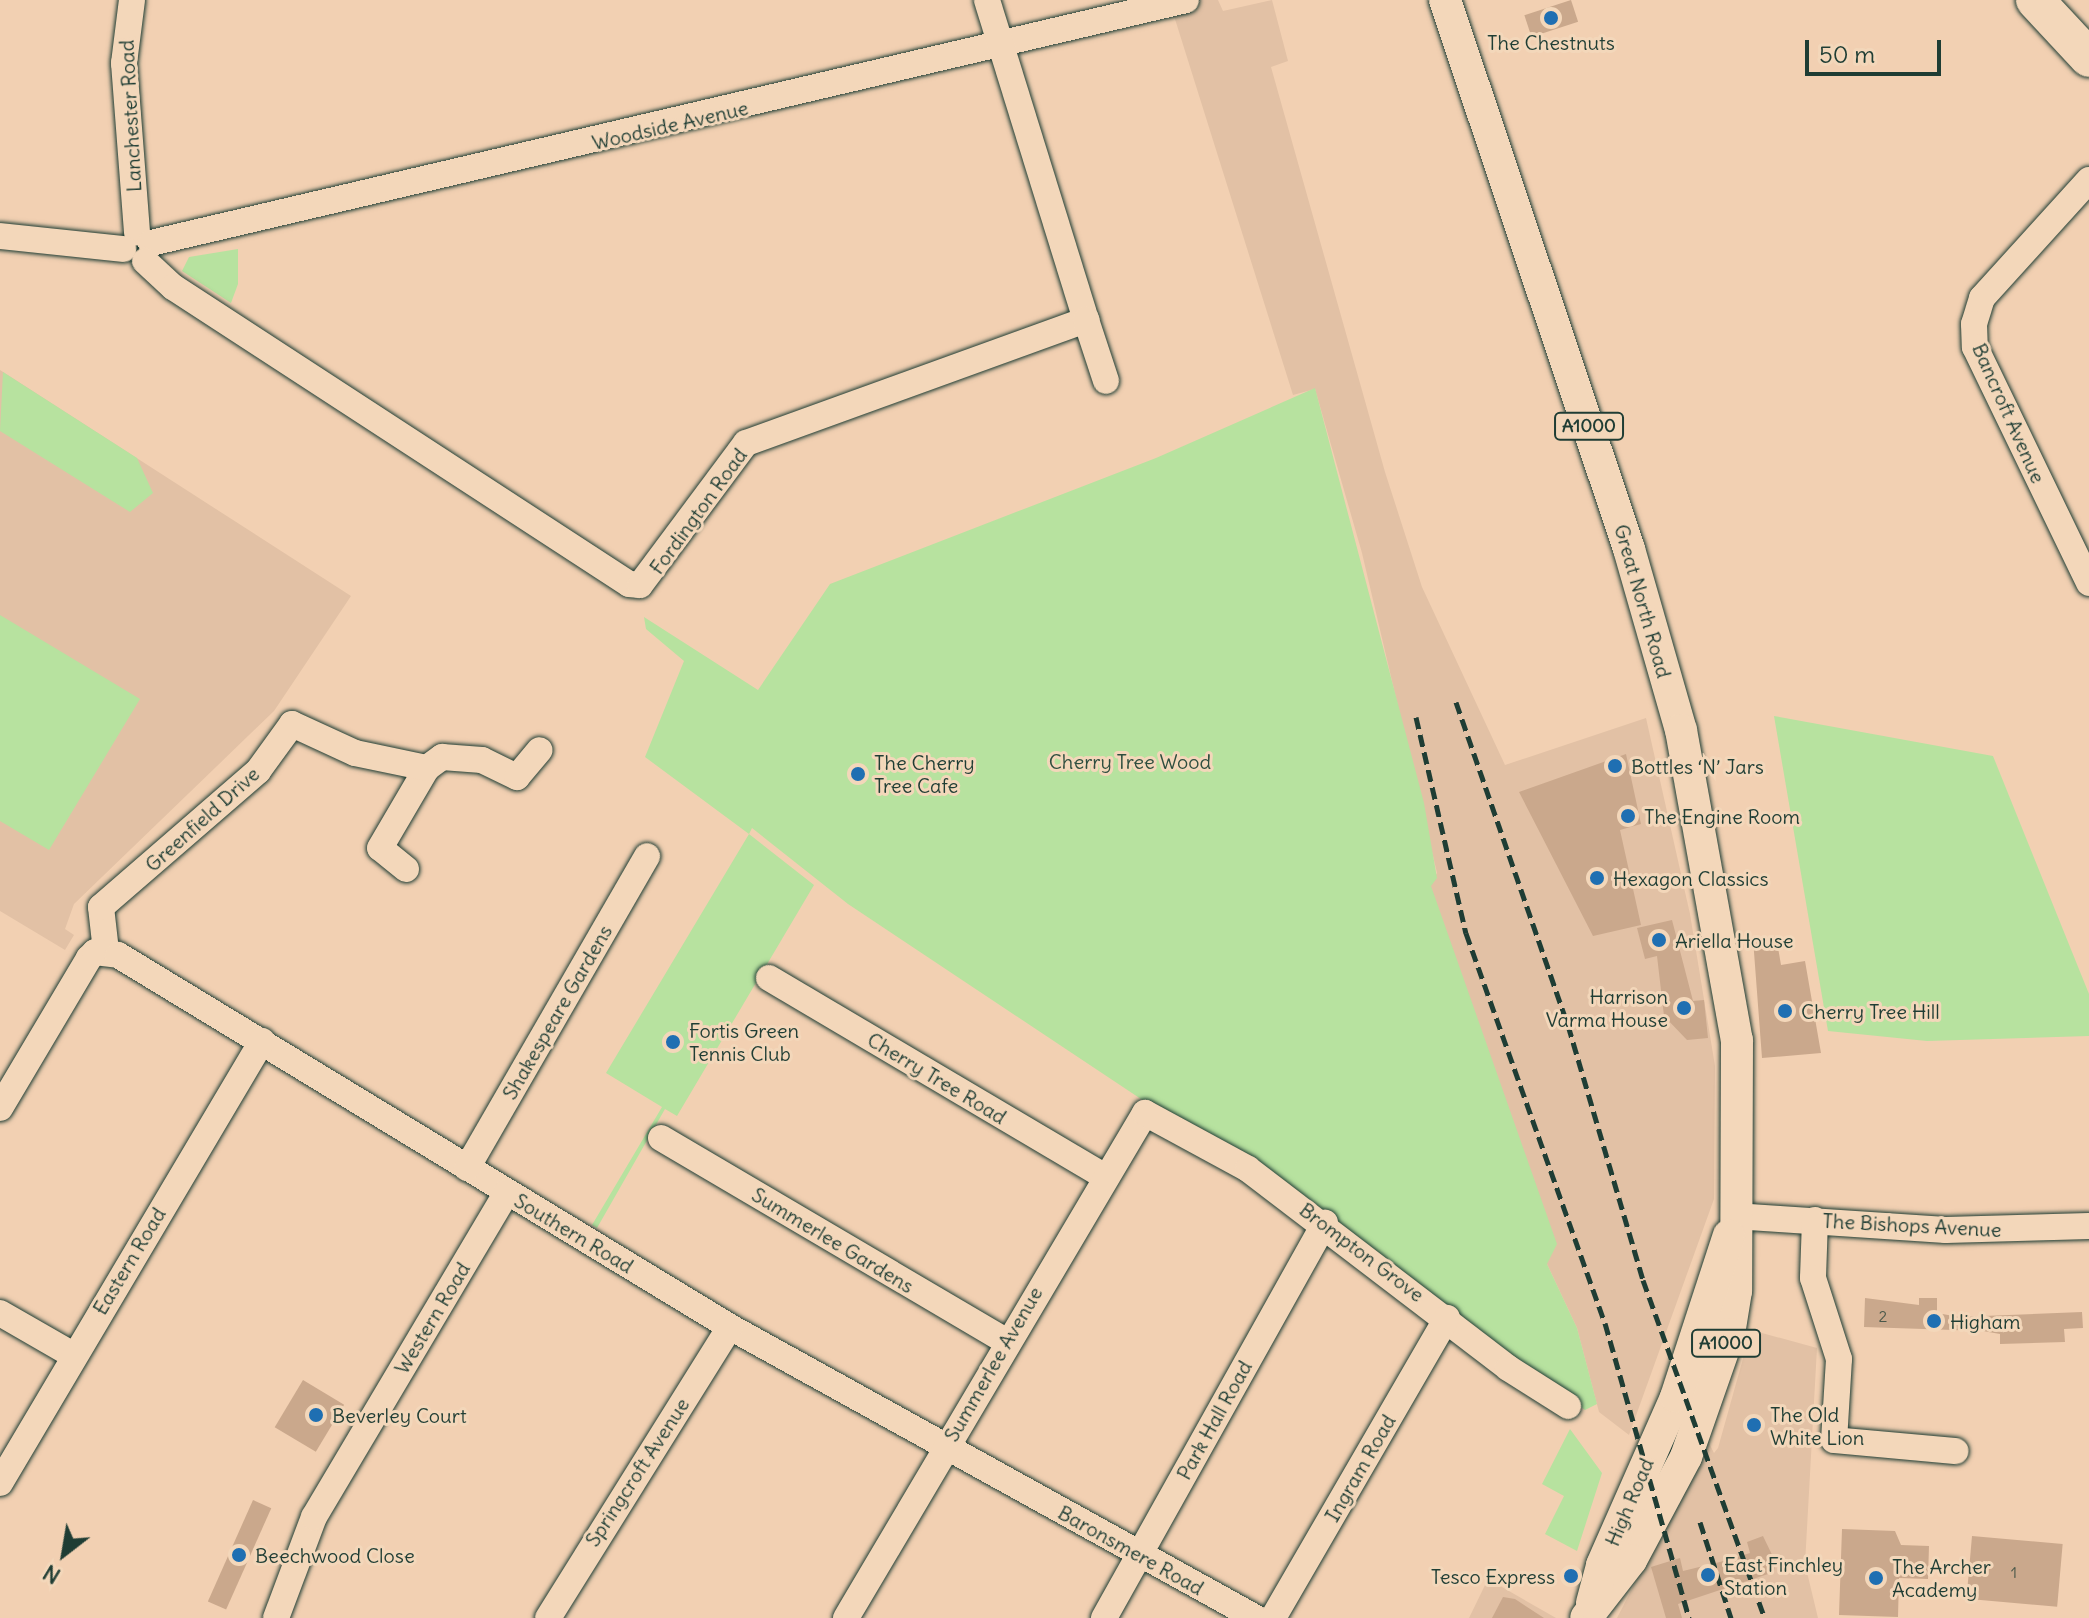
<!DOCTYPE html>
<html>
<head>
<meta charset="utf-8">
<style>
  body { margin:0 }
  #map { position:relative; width:2089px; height:1618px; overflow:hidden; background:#f2d0b2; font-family:Delius,sans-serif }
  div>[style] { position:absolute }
  .built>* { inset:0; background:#e2c1a5 }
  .green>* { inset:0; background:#b7e29f }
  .building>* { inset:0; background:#caa88c; transform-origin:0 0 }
  .roads { filter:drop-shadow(0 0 2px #1f3d34) drop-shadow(0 0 2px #1f3d34) }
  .minor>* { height:26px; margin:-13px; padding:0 13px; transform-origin:13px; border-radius:13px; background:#f3d7ba }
  .major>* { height:32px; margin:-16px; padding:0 16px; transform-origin:16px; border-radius:16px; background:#f3d7ba }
  .highway>* { height:38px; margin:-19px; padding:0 19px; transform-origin:19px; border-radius:19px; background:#f3d7ba }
  .rail>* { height:5px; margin-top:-2.5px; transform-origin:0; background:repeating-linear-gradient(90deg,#1f3d34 0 12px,transparent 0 18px) }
  .dots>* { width:22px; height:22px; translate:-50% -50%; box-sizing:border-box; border:4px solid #f3d7ba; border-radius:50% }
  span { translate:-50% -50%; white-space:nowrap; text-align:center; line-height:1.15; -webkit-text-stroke:6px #f3d7ba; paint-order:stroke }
  .number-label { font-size:16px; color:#4a584a }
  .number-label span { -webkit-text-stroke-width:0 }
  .shield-label span { padding:2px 6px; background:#f3d7ba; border:2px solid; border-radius:6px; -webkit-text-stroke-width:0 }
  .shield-label { font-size:18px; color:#1f3d34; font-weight:700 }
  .poi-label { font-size:20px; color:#1f3d34 }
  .left { translate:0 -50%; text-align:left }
  .right { translate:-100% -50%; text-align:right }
  .street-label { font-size:20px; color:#1f3d34 }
  .park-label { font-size:20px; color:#2e4e3f }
  .north { position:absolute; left:24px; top:1514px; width:80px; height:80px; -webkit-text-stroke:6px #f3d7ba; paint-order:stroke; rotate:211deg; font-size:22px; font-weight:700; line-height:32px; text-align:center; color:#1f3d34 }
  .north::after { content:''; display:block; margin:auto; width:28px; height:36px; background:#1f3d34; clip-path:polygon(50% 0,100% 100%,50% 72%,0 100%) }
  .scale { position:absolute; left:1805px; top:40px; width:136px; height:36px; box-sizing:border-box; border:4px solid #1f3d34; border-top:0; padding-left:10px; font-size:24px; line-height:28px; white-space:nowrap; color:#1f3d34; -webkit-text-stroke:6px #f3d7ba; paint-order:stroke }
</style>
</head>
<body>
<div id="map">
  <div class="built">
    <i style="clip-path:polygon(1169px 0,1218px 0,1223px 11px,1272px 0,1288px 61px,1271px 67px,1385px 472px,1422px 587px,1505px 765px,1646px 718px,1690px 914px,1715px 1066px,1714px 1199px,1629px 1435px,1599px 1412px,1577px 1328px,1547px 1264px,1422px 898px,1437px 873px,1362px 553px,1315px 389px,1293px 395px)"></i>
    <i style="clip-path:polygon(0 370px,351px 596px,274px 711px,74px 904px,65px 929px,74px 935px,65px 950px,0 911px)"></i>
    <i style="clip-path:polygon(1751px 1330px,1817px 1348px,1805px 1564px,1818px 1618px,1617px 1618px,1708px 1441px,1714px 1453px,1718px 1448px)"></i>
    <i style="clip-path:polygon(1488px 1579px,1556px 1618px,1469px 1618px)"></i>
  </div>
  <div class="green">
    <i style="clip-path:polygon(238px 249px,238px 284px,231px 303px,182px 271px,189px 257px)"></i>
    <i style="clip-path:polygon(3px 372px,137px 458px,153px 493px,130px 512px,0 431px)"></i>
    <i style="clip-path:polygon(1315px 388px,1424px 803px,1437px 878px,1431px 886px,1557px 1244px,1547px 1264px,1577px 1328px,1597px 1404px,1585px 1410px,1171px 1119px,848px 904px,752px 828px,749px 834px,814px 885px,677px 1116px,665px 1109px,597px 1228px,592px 1225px,662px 1107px,606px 1073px,749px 834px,645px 757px,684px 661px,646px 629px,644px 617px,758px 690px,830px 584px,1156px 458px)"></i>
    <i style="clip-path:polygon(0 615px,140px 699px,49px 850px,0 821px)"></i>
    <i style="clip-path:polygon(1774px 716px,1993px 756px,2089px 994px,2089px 1036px,1927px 1041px,1828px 1031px)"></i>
    <i style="clip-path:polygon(1570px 1429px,1602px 1473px,1577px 1551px,1545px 1534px,1564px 1496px,1542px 1484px)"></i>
  </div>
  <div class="building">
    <i style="left:1571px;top:0;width:23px;height:49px;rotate:72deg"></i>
    <i style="clip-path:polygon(1626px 754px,1641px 824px,1620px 830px,1641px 925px,1593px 936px,1519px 792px)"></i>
    <i style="clip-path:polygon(1672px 920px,1693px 1001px,1704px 1000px,1708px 1038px,1687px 1040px,1664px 1016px,1657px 956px,1645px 959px,1637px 928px)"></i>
    <i style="clip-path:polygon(1776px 936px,1781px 965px,1805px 961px,1821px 1053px,1762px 1058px,1753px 939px)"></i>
    <i style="clip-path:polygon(1865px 1298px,1919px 1305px,1919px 1298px,1937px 1298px,1937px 1313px,1959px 1317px,2082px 1312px,2083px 1328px,2064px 1329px,2065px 1342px,2000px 1344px,2000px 1334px,1983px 1331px,1864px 1327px)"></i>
    <i style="left:303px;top:1380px;width:48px;height:55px;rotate:31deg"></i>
    <i style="left:253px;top:1500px;width:20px;height:111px;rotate:24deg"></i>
    <i style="clip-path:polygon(1842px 1529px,1895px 1531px,1901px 1545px,1929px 1546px,1928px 1579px,1899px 1578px,1898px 1617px,1839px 1615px)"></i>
    <i style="clip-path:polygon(1763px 1536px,1776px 1563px,1774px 1572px,1678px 1604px,1682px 1618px,1666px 1618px,1651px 1567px,1680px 1558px,1683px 1571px,1728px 1560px,1750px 1553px,1747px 1542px)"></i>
    <i style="left:1972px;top:1536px;width:91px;height:63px;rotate:5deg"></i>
    <i style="clip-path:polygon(1503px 1597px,1515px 1599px,1544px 1618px,1492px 1618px)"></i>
  </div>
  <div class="roads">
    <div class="minor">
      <i style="left:132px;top:0;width:64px;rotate:97.2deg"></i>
      <i style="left:124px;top:63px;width:170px;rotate:85.6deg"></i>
      <i style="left:2089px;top:180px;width:159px;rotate:132.2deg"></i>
      <i style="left:1982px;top:298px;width:27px;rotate:107deg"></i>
      <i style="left:1974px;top:324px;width:23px;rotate:88deg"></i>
      <i style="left:1975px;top:347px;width:262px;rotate:64.2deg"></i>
      <i style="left:0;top:236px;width:124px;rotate:6deg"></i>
      <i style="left:151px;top:243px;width:1063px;rotate:-13.21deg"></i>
      <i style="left:145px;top:261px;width:38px;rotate:43deg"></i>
      <i style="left:173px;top:287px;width:544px;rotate:33.08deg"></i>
      <i style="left:629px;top:584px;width:11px;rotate:5deg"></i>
      <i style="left:640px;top:585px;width:177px;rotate:-53.3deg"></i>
      <i style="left:746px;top:443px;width:362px;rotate:-19.9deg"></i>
      <i style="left:1086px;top:320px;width:335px;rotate:-107.2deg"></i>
      <i style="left:1086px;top:320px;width:64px;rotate:71.8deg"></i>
      <i style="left:406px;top:869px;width:33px;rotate:-141deg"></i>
      <i style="left:380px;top:848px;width:93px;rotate:-59.6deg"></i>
      <i style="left:427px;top:768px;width:19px;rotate:-36deg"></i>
      <i style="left:442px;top:757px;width:40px;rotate:4.3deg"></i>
      <i style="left:482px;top:760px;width:39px;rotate:26deg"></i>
      <i style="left:517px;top:777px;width:35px;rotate:-50deg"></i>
      <i style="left:106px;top:951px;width:44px;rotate:-96.5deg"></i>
      <i style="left:101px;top:907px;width:208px;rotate:-40.9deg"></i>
      <i style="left:258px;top:771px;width:58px;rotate:-54.1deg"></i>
      <i style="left:292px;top:724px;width:69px;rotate:24.7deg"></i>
      <i style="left:355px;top:753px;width:74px;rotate:11.8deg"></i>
      <i style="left:769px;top:978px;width:391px;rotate:30.6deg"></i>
      <i style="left:0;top:1108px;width:174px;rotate:-59.3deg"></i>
      <i style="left:89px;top:958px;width:8px;rotate:-45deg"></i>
      <i style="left:95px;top:952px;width:23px;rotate:7deg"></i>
      <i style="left:118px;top:955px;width:716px;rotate:31.29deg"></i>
      <i style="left:730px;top:1327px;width:601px;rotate:28.95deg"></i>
      <i style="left:661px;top:1138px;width:399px;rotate:30.5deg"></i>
      <i style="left:467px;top:1168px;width:360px;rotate:-60deg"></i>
      <i style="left:1734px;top:1216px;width:212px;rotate:3.8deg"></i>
      <i style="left:1946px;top:1230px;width:143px;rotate:-1.6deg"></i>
      <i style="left:1815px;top:1220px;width:58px;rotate:92deg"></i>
      <i style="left:1813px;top:1278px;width:85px;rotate:72.2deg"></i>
      <i style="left:1839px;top:1359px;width:81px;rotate:93.5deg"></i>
      <i style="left:1834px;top:1440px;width:122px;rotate:5.2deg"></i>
      <i style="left:0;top:1313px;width:84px;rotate:29.9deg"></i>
      <i style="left:0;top:1483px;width:514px;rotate:-59.34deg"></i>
      <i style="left:276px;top:1618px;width:108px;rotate:-69.4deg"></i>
      <i style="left:314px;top:1517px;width:378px;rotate:-59.3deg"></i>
      <i style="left:548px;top:1618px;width:343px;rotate:-58deg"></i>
      <i style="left:846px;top:1618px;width:587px;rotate:-59.37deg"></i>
      <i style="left:1145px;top:1113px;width:117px;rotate:28.5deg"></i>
      <i style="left:1248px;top:1169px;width:327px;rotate:37.4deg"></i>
      <i style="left:1508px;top:1368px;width:71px;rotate:32.3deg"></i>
      <i style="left:1104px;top:1618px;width:453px;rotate:-60.8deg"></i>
      <i style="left:1273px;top:1618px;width:347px;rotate:-59.9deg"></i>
    </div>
    <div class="major">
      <i style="left:1445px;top:0;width:579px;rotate:71.47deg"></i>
      <i style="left:1629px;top:549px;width:188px;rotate:74deg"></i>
      <i style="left:1681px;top:730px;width:315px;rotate:79.8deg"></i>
      <i style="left:1737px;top:1040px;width:251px;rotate:90.2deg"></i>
      <i style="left:1736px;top:1291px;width:44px;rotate:99.2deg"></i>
      <i style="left:1729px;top:1334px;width:130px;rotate:109.3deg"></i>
      <i style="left:1686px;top:1457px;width:117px;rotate:118.1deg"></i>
      <i style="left:1631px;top:1560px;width:73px;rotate:127.8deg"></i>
      <i style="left:1592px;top:1603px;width:39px;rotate:-75deg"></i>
      <i style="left:1602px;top:1565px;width:184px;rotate:-66.2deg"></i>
      <i style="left:1676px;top:1397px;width:170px;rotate:-71.9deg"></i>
    </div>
    <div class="highway">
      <i style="left:2035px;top:0;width:79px;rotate:47deg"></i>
    </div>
  </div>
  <div class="rail">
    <i style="left:1456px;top:702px;width:342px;rotate:70.9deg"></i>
    <i style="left:1568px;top:1025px;width:266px;rotate:73.6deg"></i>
    <i style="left:1643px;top:1280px;width:359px;rotate:70.2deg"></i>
    <i style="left:1416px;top:717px;width:222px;rotate:77deg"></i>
    <i style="left:1466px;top:933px;width:414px;rotate:70.4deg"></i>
    <i style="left:1605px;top:1323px;width:307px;rotate:74.1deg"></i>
    <i style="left:1700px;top:1522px;width:101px;rotate:72.1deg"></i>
  </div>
  <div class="dots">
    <i style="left:1551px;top:18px;background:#1f6fb2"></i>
    <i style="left:1615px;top:766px;background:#1f6fb2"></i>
    <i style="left:858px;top:774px;background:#1f6fb2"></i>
    <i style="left:1628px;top:816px;background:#1f6fb2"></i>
    <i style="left:1597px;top:878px;background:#1f6fb2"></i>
    <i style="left:1659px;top:940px;background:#1f6fb2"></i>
    <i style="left:1684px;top:1008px;background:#1f6fb2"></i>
    <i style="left:1785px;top:1011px;background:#1f6fb2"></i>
    <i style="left:673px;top:1042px;background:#1f6fb2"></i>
    <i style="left:1934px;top:1321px;background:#1f6fb2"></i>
    <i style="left:316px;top:1415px;background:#1f6fb2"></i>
    <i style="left:1754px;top:1425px;background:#1f6fb2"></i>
    <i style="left:239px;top:1555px;background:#1f6fb2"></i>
    <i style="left:1708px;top:1575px;background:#1f6fb2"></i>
    <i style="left:1571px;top:1576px;background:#1f6fb2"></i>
    <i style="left:1876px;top:1578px;background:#1f6fb2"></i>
  </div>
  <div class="number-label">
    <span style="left:1883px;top:1316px">2</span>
    <span style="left:2014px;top:1572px">1</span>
  </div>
  <div class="shield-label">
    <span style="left:1589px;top:426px">A1000</span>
    <span style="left:1726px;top:1343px">A1000</span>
  </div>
  <div class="poi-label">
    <span style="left:1551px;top:42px">The Chestnuts</span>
    <span class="left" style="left:874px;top:774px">The Cherry<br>Tree Cafe</span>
    <span class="left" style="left:1631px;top:766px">Bottles ‘N’ Jars</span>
    <span class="left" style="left:1644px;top:816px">The Engine Room</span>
    <span class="left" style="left:1613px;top:878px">Hexagon Classics</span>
    <span class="left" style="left:1675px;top:940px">Ariella House</span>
    <span class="right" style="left:1668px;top:1008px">Harrison<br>Varma House</span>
    <span class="left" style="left:1801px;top:1011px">Cherry Tree Hill</span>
    <span class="left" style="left:689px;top:1042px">Fortis Green<br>Tennis Club</span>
    <span class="left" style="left:1950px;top:1321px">Higham</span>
    <span class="left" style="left:1770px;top:1426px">The Old<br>White Lion</span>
    <span class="left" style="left:332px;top:1415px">Beverley Court</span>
    <span class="left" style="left:255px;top:1555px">Beechwood Close</span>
    <span class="left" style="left:1724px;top:1576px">East Finchley<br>Station</span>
    <span class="left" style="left:1892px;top:1578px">The Archer<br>Academy</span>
    <span class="right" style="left:1555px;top:1576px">Tesco Express</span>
  </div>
  <div class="street-label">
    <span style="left:130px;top:116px;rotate:-93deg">Lanchester Road</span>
    <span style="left:670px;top:125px;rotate:-13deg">Woodside Avenue</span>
    <span style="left:2009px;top:413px;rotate:66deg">Bancroft Avenue</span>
    <span style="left:698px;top:511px;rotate:-54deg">Fordington Road</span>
    <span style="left:1643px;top:601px;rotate:74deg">Great North Road</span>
    <span style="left:202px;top:819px;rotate:-42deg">Greenfield Drive</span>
    <span style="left:557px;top:1012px;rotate:-60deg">Shakespeare Gardens</span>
    <span style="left:937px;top:1078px;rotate:31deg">Cherry Tree Road</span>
    <span style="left:1912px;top:1225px;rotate:3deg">The Bishops Avenue</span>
    <span style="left:574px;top:1233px;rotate:31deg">Southern Road</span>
    <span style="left:833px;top:1240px;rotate:31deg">Summerlee Gardens</span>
    <span style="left:1362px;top:1252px;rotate:37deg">Brompton Grove</span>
    <span style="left:129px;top:1261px;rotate:-59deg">Eastern Road</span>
    <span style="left:432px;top:1318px;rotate:-59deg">Western Road</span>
    <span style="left:993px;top:1364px;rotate:-60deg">Summerlee Avenue</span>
    <span style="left:1214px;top:1420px;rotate:-61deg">Park Hall Road</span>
    <span style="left:1360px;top:1468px;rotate:-60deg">Ingram Road</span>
    <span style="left:637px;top:1472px;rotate:-57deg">Springcroft Avenue</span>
    <span style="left:1629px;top:1502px;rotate:-67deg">High Road</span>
    <span style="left:1131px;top:1550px;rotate:29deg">Baronsmere Road</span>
  </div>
  <div class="park-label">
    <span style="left:1130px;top:761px">Cherry Tree Wood</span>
  </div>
  <div class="north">N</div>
  <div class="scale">50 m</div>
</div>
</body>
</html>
